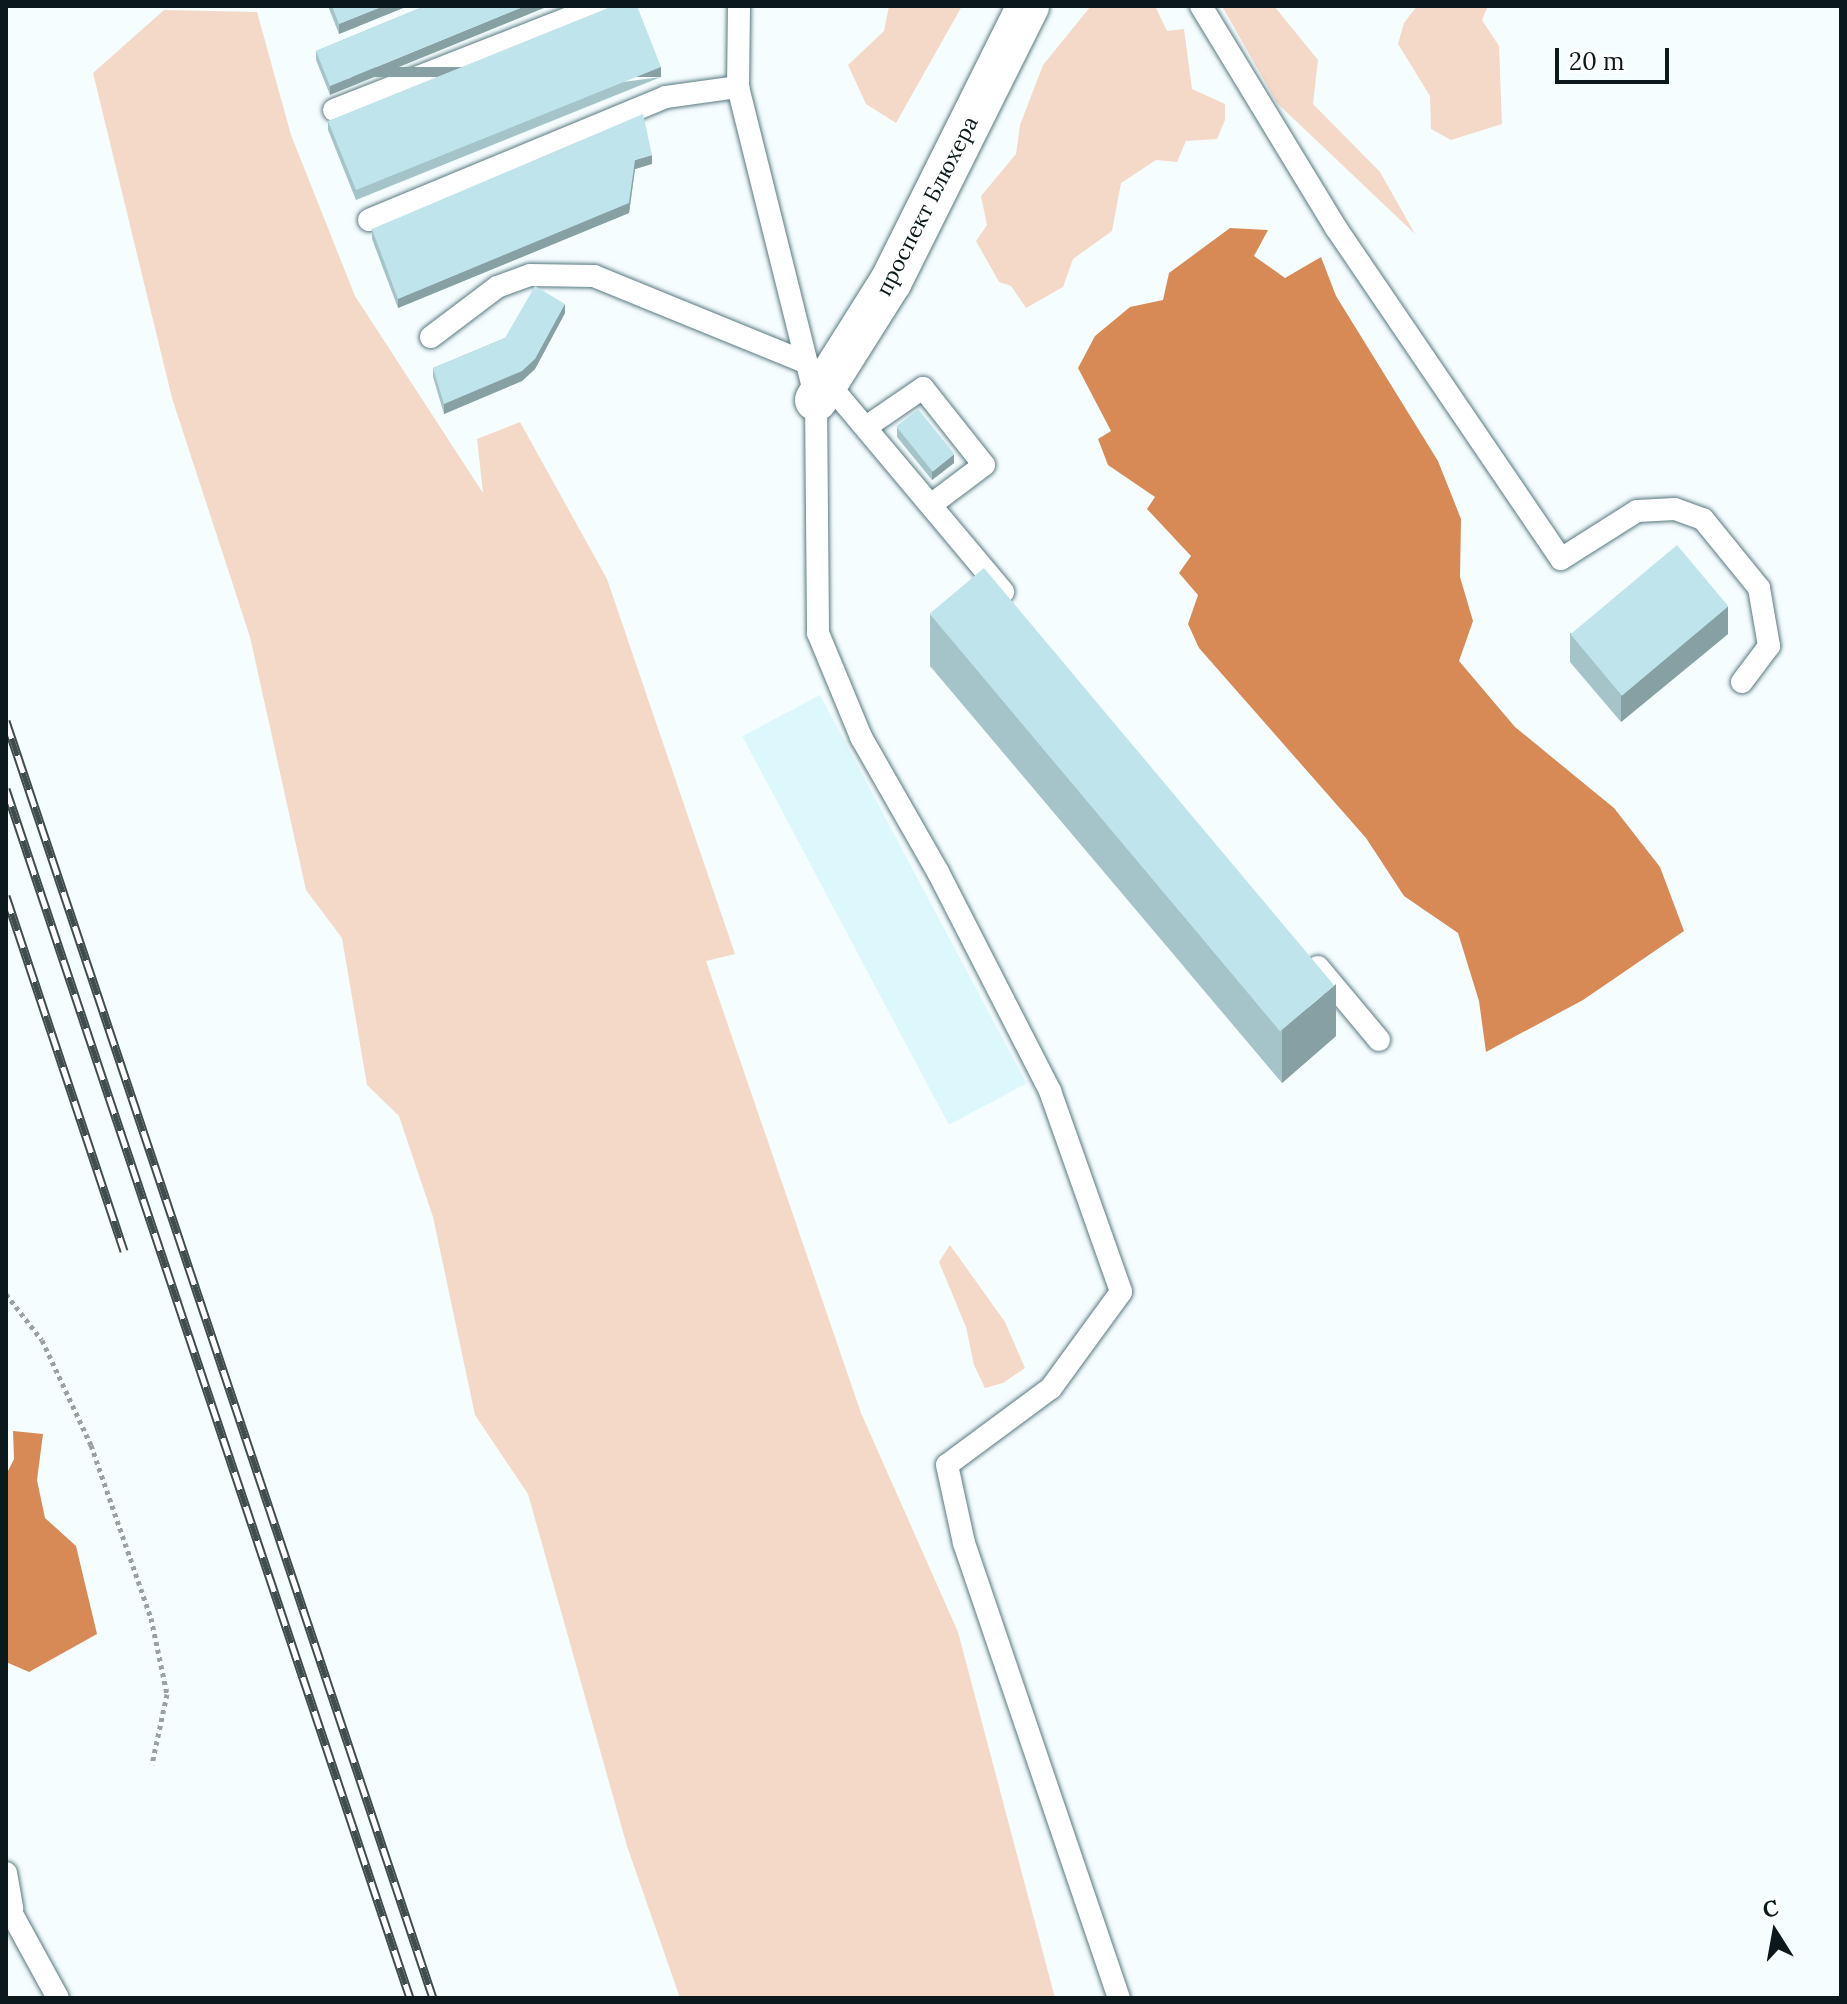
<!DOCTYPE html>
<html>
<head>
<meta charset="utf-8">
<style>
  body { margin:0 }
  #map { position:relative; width:1847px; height:2004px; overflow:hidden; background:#f5fdfe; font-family:Lora,serif }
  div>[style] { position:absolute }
  .built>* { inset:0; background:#dcf8fd; transform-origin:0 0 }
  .green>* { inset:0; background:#f5d9c8 }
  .water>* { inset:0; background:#d88a56 }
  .path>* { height:5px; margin-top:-2.5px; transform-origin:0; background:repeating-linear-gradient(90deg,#98a2a4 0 4px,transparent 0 8px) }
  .roads { filter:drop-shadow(0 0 2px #587a80) drop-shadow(0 0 2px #587a80) }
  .lane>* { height:22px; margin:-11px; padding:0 11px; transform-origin:11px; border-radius:11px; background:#fff }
  .street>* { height:42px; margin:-21px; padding:0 21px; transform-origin:21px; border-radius:21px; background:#fff }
  .rail>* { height:9px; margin-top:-4.5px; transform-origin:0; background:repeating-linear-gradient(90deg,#fff 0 18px,#404d4f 0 36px); box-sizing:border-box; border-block:2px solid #404d4f }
  .wall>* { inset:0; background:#a4c4ca }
  .shaded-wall>* { inset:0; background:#86a0a4; transform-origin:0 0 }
  .building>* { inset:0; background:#bfe4eb; transform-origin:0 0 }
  span { translate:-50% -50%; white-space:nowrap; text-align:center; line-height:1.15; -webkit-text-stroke:8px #fff; paint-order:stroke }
  .street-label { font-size:22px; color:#0b191c }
  .frame { position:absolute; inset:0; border:8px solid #0b191c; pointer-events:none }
  .north { position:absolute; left:1735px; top:1892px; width:80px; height:80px; -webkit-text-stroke:6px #fff; paint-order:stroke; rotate:349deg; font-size:22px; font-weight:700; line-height:32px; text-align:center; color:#0b191c }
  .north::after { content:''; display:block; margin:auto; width:28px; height:36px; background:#0b191c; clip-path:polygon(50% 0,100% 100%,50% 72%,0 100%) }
  .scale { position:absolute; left:1555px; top:48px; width:114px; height:36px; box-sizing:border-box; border:4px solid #0b191c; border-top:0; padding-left:10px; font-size:24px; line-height:28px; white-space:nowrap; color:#0b191c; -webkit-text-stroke:6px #fff; paint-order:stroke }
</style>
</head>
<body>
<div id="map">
  <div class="built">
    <i style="left:820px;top:695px;width:440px;height:88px;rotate:62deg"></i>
  </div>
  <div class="green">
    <i style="clip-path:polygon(889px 6px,962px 6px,896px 123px,866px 104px,848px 65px,884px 31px)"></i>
    <i style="clip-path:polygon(1091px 6px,1155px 6px,1167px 31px,1184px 29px,1192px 89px,1225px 104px,1225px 120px,1217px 139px,1186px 141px,1177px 162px,1156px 160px,1121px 183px,1112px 231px,1073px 259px,1063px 287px,1026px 308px,1011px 286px,999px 282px,976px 241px,987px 225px,981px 196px,1016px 154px,1020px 125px,1043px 65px)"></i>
    <i style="clip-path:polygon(1222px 6px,1274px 6px,1318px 60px,1313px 104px,1380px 172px,1415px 234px,1277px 103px)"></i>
    <i style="clip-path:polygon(1417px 6px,1488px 6px,1482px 20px,1499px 46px,1502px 124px,1451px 140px,1431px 129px,1430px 96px,1398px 44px,1404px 23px)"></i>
    <i style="clip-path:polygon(164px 10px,257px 12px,291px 135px,355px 296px,483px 493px,477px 439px,520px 422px,607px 579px,735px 954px,706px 961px,861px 1413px,958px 1632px,1055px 1998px,680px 1998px,627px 1846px,528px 1494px,475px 1415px,433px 1217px,399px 1116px,367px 1085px,342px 938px,306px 890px,250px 637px,172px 398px,93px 73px)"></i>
    <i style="clip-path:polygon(950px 1245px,1005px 1322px,1025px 1368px,1003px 1383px,985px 1388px,974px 1365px,966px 1327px,939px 1262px)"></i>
  </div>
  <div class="water">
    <i style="clip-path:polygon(1230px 228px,1268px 230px,1254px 256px,1285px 278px,1321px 257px,1336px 296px,1438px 461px,1461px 519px,1460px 577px,1473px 621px,1459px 661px,1515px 727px,1614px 808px,1660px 867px,1684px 931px,1583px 1000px,1486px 1052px,1479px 1001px,1458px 933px,1404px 896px,1366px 838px,1199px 648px,1188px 624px,1198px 595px,1179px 573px,1191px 556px,1147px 509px,1155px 497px,1108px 465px,1098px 439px,1111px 431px,1078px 368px,1095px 336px,1130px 307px,1163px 300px,1169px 273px)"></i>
    <i style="clip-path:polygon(13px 1431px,43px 1434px,37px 1480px,45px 1518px,76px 1546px,97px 1634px,29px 1672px,6px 1662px,6px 1475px,14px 1459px)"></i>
  </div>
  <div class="path">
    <i style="left:6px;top:1294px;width:58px;rotate:52deg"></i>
    <i style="left:42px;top:1340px;width:116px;rotate:65deg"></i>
    <i style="left:91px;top:1445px;width:183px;rotate:70.9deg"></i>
    <i style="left:151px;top:1618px;width:78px;rotate:78.1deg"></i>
    <i style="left:167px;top:1694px;width:72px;rotate:102.1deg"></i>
  </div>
  <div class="roads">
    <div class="lane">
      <i style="left:739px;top:6px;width:81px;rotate:90.7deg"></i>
      <i style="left:738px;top:87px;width:323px;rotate:76deg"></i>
      <i style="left:816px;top:400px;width:233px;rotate:89.5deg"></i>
      <i style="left:818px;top:633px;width:113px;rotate:67.5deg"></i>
      <i style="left:861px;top:737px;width:155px;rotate:60.3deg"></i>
      <i style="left:938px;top:872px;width:246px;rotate:62.9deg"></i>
      <i style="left:1050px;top:1091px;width:213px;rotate:70.5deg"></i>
      <i style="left:1121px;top:1292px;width:119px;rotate:126.1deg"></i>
      <i style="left:1051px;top:1388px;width:129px;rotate:143.5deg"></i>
      <i style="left:947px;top:1465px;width:80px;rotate:77.7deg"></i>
      <i style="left:964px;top:1543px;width:481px;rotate:71.2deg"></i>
      <i style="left:1201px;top:6px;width:260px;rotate:58.7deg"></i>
      <i style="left:1336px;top:228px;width:400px;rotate:55.8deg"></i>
      <i style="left:1561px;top:559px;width:90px;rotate:-32.3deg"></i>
      <i style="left:1637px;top:511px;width:38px;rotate:-3deg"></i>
      <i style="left:1675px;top:509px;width:30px;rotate:20deg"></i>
      <i style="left:1703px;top:519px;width:89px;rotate:50.9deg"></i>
      <i style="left:1759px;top:588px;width:59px;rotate:80.2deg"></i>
      <i style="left:1769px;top:646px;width:45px;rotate:126.9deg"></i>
      <i style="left:334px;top:110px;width:286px;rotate:-21.4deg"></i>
      <i style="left:369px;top:220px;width:321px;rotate:-22.5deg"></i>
      <i style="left:666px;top:97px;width:73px;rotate:-7.9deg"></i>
      <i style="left:431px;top:337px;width:83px;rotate:-37.1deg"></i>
      <i style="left:497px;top:287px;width:35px;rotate:-20deg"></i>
      <i style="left:530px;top:275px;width:64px;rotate:0.9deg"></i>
      <i style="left:594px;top:276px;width:228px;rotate:22.2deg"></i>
      <i style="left:827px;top:382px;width:274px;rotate:50deg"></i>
      <i style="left:866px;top:427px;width:69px;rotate:-34.4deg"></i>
      <i style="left:923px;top:388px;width:98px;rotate:51.6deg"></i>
      <i style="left:984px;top:465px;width:65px;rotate:143.1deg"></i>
      <i style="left:1318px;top:967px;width:95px;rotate:50.1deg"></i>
      <i style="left:6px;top:1873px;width:36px;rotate:80deg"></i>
      <i style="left:6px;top:1903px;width:108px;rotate:61.3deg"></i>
    </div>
    <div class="street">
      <i style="left:816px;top:400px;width:141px;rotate:-57.8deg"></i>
      <i style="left:891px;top:281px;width:307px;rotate:-63.5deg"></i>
    </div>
  </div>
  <div class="rail">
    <i style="left:6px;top:721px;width:1346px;rotate:71.51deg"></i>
    <i style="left:6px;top:789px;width:1275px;rotate:71.52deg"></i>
    <i style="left:6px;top:896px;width:374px;rotate:71.6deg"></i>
  </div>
  <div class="wall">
    <i style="clip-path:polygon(328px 6px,408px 6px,339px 34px)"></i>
    <i style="clip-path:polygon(425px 6px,330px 95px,316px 60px,316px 51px)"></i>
    <i style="clip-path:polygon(661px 77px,356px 200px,328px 130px,328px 121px)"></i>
    <i style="clip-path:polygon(652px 164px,635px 169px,629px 213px,398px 308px,372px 239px,372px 229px)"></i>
    <i style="clip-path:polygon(565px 313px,535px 369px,522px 381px,444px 414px,433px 377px,433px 368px)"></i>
    <i style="clip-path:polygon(897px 427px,954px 463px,932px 480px,897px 437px)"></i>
    <i style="clip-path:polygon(930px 614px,1336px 1036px,1282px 1083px,930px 666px)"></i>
    <i style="clip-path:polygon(1570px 633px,1728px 634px,1621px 722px,1570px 662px)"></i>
  </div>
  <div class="shaded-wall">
    <i style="clip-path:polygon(384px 6px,408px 6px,339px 34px,339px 24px)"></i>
    <i style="clip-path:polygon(525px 6px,549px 6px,330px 95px,330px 86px)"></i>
    <i style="left:661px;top:67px;width:10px;height:329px;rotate:90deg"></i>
    <i style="clip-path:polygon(652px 155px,652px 164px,635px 169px,629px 213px,398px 308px,398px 299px,635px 160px)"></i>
    <i style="clip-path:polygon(565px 304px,565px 313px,535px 369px,522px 381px,444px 414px,444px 404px)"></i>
    <i style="clip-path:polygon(954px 454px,954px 463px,932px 480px,932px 471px)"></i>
    <i style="clip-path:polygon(1728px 606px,1728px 634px,1621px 722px,1621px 694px)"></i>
    <i style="clip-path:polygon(1336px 984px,1336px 1036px,1282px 1083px,1282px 1030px)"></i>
  </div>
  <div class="building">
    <i style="clip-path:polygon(332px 6px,384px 6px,339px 24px)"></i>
    <i style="clip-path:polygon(425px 6px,525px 6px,330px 86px,316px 51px)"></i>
    <i style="clip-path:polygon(613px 6px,637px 6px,661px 67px,356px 190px,328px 121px)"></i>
    <i style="clip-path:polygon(643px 114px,652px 155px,635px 160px,629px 203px,398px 299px,372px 229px)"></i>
    <i style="clip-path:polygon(535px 286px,565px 304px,535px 359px,522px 371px,444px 404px,433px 368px,505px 338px)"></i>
    <i style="left:918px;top:409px;width:58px;height:28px;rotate:51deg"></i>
    <i style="left:1677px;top:545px;width:80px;height:139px;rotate:50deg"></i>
    <i style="left:984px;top:568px;width:545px;height:71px;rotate:50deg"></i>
  </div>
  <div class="street-label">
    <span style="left:927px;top:206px;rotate:-63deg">проспект Блюхера</span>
  </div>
  <div class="frame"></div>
  <div class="north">С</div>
  <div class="scale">20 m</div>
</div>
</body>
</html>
